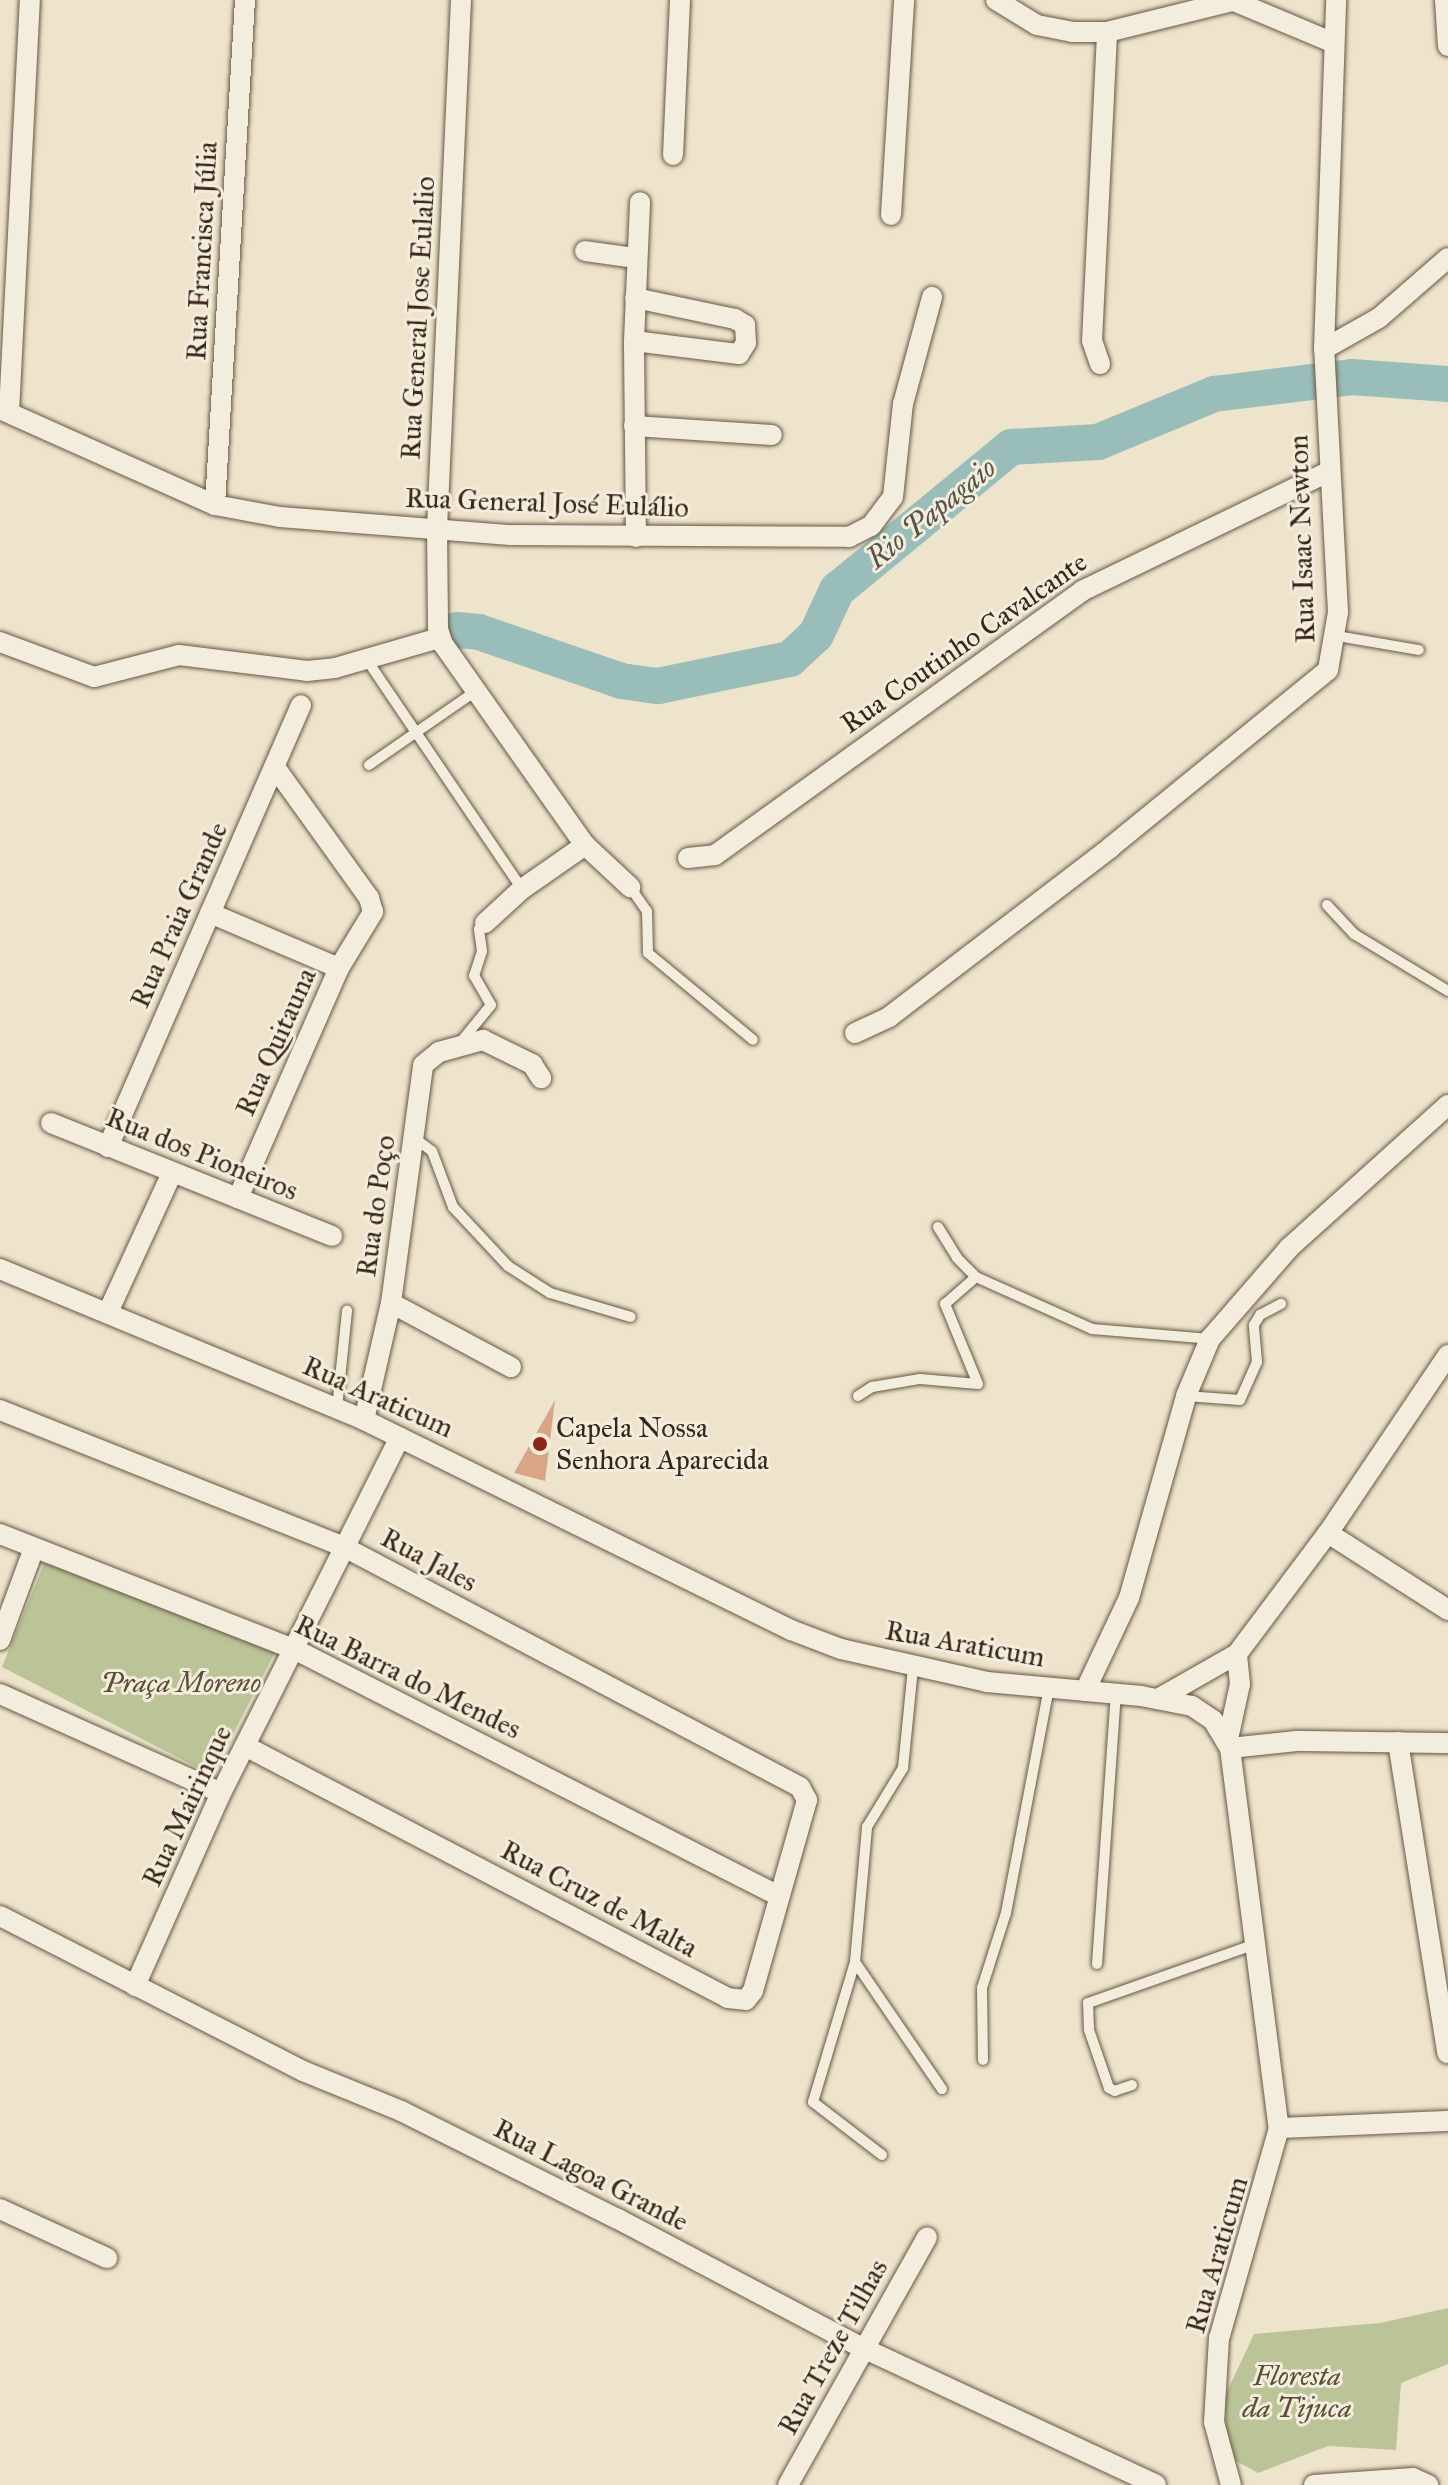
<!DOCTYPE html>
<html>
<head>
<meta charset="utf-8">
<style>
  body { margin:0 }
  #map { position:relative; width:1448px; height:2485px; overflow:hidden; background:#ede4cb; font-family:"IM FELL Great Primer",serif }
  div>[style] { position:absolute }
  .green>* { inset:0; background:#bac496 }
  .river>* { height:36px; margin:-18px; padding:0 18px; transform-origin:18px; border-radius:18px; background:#99beba }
  .building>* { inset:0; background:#d8a687 }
  .roads { filter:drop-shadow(0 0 2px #685642) drop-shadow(0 0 2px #685642) }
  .lane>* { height:10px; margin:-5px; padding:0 5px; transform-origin:5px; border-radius:5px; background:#f3eddd }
  .street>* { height:20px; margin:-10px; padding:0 10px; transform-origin:10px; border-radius:10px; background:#f3eddd }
  .dots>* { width:22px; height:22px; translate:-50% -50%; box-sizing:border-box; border:4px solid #f3eddd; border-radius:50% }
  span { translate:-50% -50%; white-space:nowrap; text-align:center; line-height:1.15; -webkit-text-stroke:6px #f3eddd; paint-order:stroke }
  .street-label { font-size:28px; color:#3b2615 }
  .poi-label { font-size:28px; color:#3b2615 }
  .left { translate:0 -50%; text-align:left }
  .park-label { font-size:28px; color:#5b4e35; font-style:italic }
  .water-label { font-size:30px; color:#575447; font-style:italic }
</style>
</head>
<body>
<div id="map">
  <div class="green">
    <i style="clip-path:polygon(46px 1559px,277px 1648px,212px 1775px,2px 1667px)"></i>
    <i style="clip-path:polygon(1448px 2308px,1448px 2364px,1401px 2383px,1396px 2450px,1328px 2446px,1258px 2473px,1227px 2456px,1225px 2396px,1254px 2334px,1380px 2323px)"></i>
  </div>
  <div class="river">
    <i style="left:457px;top:630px;width:22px;rotate:5deg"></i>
    <i style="left:479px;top:632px;width:150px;rotate:19deg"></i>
    <i style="left:621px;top:681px;width:37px;rotate:8deg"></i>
    <i style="left:658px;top:686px;width:135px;rotate:-11.6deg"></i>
    <i style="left:790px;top:659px;width:35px;rotate:-43deg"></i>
    <i style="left:816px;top:635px;width:50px;rotate:-65deg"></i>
    <i style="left:837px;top:590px;width:225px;rotate:-39.4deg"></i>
    <i style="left:1011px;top:447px;width:87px;rotate:-3.3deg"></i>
    <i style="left:1098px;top:442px;width:126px;rotate:-22.5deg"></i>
    <i style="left:1214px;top:394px;width:139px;rotate:-7deg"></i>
    <i style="left:1352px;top:377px;width:96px;rotate:4.2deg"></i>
  </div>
  <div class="building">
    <i style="clip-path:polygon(555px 1400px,545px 1481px,514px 1473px)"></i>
  </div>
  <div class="roads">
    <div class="lane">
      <i style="left:1337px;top:636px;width:83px;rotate:9.7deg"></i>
      <i style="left:367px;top:660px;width:277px;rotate:55.9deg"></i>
      <i style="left:369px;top:765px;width:130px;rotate:-34.7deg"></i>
      <i style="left:630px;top:887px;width:29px;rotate:55deg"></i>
      <i style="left:647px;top:911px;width:42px;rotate:88.6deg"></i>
      <i style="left:648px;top:953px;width:136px;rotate:39.6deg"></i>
      <i style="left:1327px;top:905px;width:40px;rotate:47deg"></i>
      <i style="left:1354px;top:934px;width:110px;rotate:31.2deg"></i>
      <i style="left:460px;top:1043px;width:49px;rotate:-50.8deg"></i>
      <i style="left:491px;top:1005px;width:34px;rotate:-120deg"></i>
      <i style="left:474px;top:976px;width:26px;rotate:-72deg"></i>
      <i style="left:482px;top:951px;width:22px;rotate:-98deg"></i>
      <i style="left:479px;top:929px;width:8px;rotate:-45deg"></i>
      <i style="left:414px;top:1138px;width:22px;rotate:36deg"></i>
      <i style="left:432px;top:1151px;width:60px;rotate:69.4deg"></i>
      <i style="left:453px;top:1207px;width:81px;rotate:47deg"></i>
      <i style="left:508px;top:1266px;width:50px;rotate:32.7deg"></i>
      <i style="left:550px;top:1293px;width:84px;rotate:16.5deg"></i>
      <i style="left:938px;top:1227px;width:36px;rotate:58deg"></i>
      <i style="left:957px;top:1258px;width:27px;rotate:45deg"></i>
      <i style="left:976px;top:1277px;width:127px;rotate:24.1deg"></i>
      <i style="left:1092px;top:1329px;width:118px;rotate:4.8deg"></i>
      <i style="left:858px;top:1396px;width:17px;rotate:-33deg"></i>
      <i style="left:872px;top:1387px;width:49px;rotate:-9.5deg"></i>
      <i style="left:920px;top:1379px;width:58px;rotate:4.9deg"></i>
      <i style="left:978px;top:1384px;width:87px;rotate:-112.4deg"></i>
      <i style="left:945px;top:1304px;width:41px;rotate:-41.1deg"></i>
      <i style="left:1186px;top:1396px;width:54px;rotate:4.2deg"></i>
      <i style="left:1240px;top:1400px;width:42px;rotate:-65.9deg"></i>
      <i style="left:1257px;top:1362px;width:37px;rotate:-95deg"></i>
      <i style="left:1254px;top:1325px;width:12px;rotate:-59deg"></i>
      <i style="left:1260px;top:1315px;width:24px;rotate:-28deg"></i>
      <i style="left:337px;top:1408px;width:98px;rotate:-84.1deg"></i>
      <i style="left:855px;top:1962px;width:154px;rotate:55.6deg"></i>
      <i style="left:1097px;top:1964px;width:272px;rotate:-86deg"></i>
      <i style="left:983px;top:2060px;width:72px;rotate:-90.8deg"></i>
      <i style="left:982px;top:1988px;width:79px;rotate:-72.3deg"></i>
      <i style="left:1006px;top:1913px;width:230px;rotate:-79.2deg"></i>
      <i style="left:1132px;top:2085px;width:18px;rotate:161deg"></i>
      <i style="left:1115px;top:2091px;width:7px;rotate:-153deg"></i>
      <i style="left:1109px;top:2088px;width:61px;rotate:-109deg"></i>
      <i style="left:1089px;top:2030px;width:27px;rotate:-92deg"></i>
      <i style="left:1088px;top:2003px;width:178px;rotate:-19.4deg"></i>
      <i style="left:882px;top:2155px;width:87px;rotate:-142.5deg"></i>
      <i style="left:813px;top:2102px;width:146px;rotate:-73.3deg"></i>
      <i style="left:855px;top:1962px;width:136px;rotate:-84.9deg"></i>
      <i style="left:867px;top:1827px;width:69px;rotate:-58.6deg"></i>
      <i style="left:903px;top:1768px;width:100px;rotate:-84.3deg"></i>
    </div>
    <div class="street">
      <i style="left:461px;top:0;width:529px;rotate:92.6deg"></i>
      <i style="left:437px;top:528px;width:101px;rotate:89.4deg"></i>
      <i style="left:438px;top:629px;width:16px;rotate:72deg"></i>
      <i style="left:443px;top:644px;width:246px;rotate:54.8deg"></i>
      <i style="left:585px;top:845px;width:62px;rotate:43deg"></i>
      <i style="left:996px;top:0;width:48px;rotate:31.4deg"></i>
      <i style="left:1037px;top:25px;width:36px;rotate:11deg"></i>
      <i style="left:1072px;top:32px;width:35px"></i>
      <i style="left:1107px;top:32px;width:133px;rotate:-13.9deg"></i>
      <i style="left:1445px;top:0;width:46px;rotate:86.3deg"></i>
      <i style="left:1234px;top:1px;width:108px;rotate:22.8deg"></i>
      <i style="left:673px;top:155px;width:155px;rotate:-87.4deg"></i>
      <i style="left:891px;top:215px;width:215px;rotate:-86.5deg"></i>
      <i style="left:585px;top:251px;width:50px;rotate:8deg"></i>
      <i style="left:634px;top:341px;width:106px;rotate:7.1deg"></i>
      <i style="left:739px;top:354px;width:13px;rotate:-58deg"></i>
      <i style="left:746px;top:343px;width:18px;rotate:-93deg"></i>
      <i style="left:745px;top:325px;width:12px;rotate:-149deg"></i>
      <i style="left:735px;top:319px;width:102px;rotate:-168.1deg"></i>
      <i style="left:1324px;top:349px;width:63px;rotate:-29.4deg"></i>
      <i style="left:1379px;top:318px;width:91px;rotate:-41deg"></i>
      <i style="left:1100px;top:364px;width:24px;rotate:-109deg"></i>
      <i style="left:1092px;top:341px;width:309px;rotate:-87.2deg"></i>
      <i style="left:0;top:409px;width:235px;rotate:24.1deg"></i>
      <i style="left:215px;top:505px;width:66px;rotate:10.5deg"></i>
      <i style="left:280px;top:517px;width:231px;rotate:4.5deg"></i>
      <i style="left:510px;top:535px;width:339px;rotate:0.3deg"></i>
      <i style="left:849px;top:537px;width:25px;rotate:-27deg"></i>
      <i style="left:871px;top:526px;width:36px;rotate:-53deg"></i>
      <i style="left:893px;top:497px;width:94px;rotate:-83.9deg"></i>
      <i style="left:903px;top:404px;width:111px;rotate:-74.8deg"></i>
      <i style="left:9px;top:412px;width:413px;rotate:-87.1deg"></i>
      <i style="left:634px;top:426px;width:138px;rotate:3.7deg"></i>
      <i style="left:215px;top:505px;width:506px;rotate:-86.6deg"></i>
      <i style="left:636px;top:537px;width:196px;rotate:-90.6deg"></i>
      <i style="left:634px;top:341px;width:139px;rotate:-87.5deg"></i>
      <i style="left:0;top:642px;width:100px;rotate:20.4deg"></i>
      <i style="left:94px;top:677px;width:88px;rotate:-14.5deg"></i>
      <i style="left:179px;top:655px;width:129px;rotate:7.1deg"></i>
      <i style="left:307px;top:671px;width:28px;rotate:-6deg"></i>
      <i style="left:335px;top:668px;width:108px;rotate:-16.1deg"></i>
      <i style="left:688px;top:858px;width:27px;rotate:-6deg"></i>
      <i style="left:715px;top:855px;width:452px;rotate:-35.7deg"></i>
      <i style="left:1082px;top:591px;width:273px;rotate:-25.8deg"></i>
      <i style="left:210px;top:913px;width:140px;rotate:23.1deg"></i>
      <i style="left:485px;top:923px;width:50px;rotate:-42.6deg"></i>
      <i style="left:522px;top:889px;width:77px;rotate:-34.9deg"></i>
      <i style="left:855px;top:1033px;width:38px;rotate:-25deg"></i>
      <i style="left:889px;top:1017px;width:280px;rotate:-37.4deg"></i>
      <i style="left:1111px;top:847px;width:280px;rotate:-39.2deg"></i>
      <i style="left:1328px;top:670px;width:59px;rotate:-80.2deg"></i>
      <i style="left:1338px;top:612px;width:263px;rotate:-93deg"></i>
      <i style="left:1324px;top:349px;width:349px;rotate:-88deg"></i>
      <i style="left:51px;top:1123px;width:303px;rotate:21.9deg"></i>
      <i style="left:108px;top:1147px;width:482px;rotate:-66.4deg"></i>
      <i style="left:238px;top:1198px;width:251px;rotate:-66.3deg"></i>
      <i style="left:339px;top:968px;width:66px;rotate:-58.7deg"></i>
      <i style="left:373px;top:912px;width:15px;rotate:-106deg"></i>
      <i style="left:369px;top:898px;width:161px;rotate:-125.7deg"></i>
      <i style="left:0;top:1269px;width:394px;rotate:22.5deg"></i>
      <i style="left:364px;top:1420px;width:476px;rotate:26.2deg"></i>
      <i style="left:791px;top:1630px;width:53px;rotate:20.8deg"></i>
      <i style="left:841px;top:1649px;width:150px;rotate:12.7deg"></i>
      <i style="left:987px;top:1682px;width:155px;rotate:5.2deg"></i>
      <i style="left:1141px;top:1696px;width:52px;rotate:11.1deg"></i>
      <i style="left:1192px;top:1706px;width:25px;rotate:34deg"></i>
      <i style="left:1213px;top:1720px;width:33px;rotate:59deg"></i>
      <i style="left:1230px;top:1748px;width:383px;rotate:82.7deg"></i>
      <i style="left:1279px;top:2128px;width:218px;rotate:105.9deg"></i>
      <i style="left:1219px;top:2338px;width:84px;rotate:93.4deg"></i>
      <i style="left:1214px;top:2422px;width:65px;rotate:74.9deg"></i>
      <i style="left:391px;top:1303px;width:136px;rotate:28.1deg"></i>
      <i style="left:109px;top:1310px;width:151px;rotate:-65.3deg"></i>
      <i style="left:0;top:1410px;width:370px;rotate:21.7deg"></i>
      <i style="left:344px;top:1547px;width:515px;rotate:27.76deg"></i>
      <i style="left:800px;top:1787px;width:15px;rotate:62deg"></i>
      <i style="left:807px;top:1800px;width:198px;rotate:105.8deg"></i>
      <i style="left:753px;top:1991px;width:11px;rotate:128deg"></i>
      <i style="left:746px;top:2000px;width:18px;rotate:-174deg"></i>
      <i style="left:728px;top:1998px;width:545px;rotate:-152.45deg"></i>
      <i style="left:364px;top:1420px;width:120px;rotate:-77deg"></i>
      <i style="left:391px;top:1303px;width:240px;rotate:-82.3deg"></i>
      <i style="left:423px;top:1065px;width:21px;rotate:-39deg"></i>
      <i style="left:439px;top:1052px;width:46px;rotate:-15.3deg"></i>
      <i style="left:483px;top:1040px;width:55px;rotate:26.1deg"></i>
      <i style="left:532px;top:1064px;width:17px;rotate:57deg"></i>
      <i style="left:1328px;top:1533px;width:143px;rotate:32.7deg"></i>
      <i style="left:0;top:1534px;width:316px;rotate:21.4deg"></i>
      <i style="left:294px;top:1649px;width:544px;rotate:26.99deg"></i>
      <i style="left:0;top:1640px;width:98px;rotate:-69.7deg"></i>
      <i style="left:1085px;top:1691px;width:103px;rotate:-64.7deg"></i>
      <i style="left:1129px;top:1598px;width:210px;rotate:-74.2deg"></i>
      <i style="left:1186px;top:1396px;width:62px;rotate:-67.2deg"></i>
      <i style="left:1210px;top:1339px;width:121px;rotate:-49deg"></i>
      <i style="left:1289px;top:1248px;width:214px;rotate:-42deg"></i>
      <i style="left:0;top:1694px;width:242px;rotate:24.1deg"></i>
      <i style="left:1158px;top:1699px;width:91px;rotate:-29.7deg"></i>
      <i style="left:1237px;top:1654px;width:151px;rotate:-53.1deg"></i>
      <i style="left:1328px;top:1533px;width:215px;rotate:-56deg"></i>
      <i style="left:1228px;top:1739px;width:56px;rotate:-77.7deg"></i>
      <i style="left:1240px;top:1684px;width:30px;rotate:-96deg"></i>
      <i style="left:1398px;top:1742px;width:315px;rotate:81deg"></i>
      <i style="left:1230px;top:1748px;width:67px;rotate:-6deg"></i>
      <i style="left:1297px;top:1741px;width:151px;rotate:0.8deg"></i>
      <i style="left:0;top:1916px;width:340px;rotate:27.1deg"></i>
      <i style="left:303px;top:2071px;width:106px;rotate:22.2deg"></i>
      <i style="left:401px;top:2111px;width:242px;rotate:26.5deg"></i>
      <i style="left:618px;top:2219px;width:279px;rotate:27.8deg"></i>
      <i style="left:865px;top:2349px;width:321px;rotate:25deg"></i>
      <i style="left:135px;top:1986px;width:211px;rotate:-66deg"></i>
      <i style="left:221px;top:1793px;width:398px;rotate:-63.3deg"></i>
      <i style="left:1279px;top:2128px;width:169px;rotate:-2.4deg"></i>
      <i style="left:0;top:2209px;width:118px;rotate:24.6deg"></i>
      <i style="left:788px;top:2485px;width:284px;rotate:-60.7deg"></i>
      <i style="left:1314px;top:2485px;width:99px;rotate:-4deg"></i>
      <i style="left:1413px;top:2478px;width:17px;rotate:25deg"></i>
    </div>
  </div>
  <div class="dots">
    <i style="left:540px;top:1444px;background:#8f2418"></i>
  </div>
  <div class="street-label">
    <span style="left:202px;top:251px;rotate:-87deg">Rua Francisca Júlia</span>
    <span style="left:418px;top:318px;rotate:-87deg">Rua General Jose Eulalio</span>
    <span style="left:547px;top:503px;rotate:2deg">Rua General José Eulálio</span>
    <span style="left:1302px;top:539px;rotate:-92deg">Rua Isaac Newton</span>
    <span style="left:964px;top:643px;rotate:-35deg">Rua Coutinho Cavalcante</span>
    <span style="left:179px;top:915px;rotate:-66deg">Rua Praia Grande</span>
    <span style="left:276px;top:1042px;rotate:-66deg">Rua Quitauna</span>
    <span style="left:202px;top:1154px;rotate:22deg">Rua dos Pioneiros</span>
    <span style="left:376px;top:1206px;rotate:-82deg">Rua do Poço</span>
    <span style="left:378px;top:1397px;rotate:24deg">Rua Araticum</span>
    <span style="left:429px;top:1560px;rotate:28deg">Rua Jales</span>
    <span style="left:965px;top:1644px;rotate:10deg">Rua Araticum</span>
    <span style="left:408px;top:1677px;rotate:26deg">Rua Barra do Mendes</span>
    <span style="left:187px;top:1806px;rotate:-65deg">Rua Mairinque</span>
    <span style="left:599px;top:1899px;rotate:28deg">Rua Cruz de Malta</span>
    <span style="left:591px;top:2175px;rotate:27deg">Rua Lagoa Grande</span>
    <span style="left:1217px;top:2255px;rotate:-74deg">Rua Araticum</span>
    <span style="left:833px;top:2347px;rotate:-61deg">Rua Treze Tilhas</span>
  </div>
  <div class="poi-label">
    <span class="left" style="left:556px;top:1444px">Capela Nossa<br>Senhora Aparecida</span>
  </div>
  <div class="park-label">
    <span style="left:181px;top:1683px">Praça Moreno</span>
    <span style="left:1297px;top:2392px">Floresta<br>da Tijuca</span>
  </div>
  <div class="water-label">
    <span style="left:931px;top:513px;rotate:-39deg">Rio Papagaio</span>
  </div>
</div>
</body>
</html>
